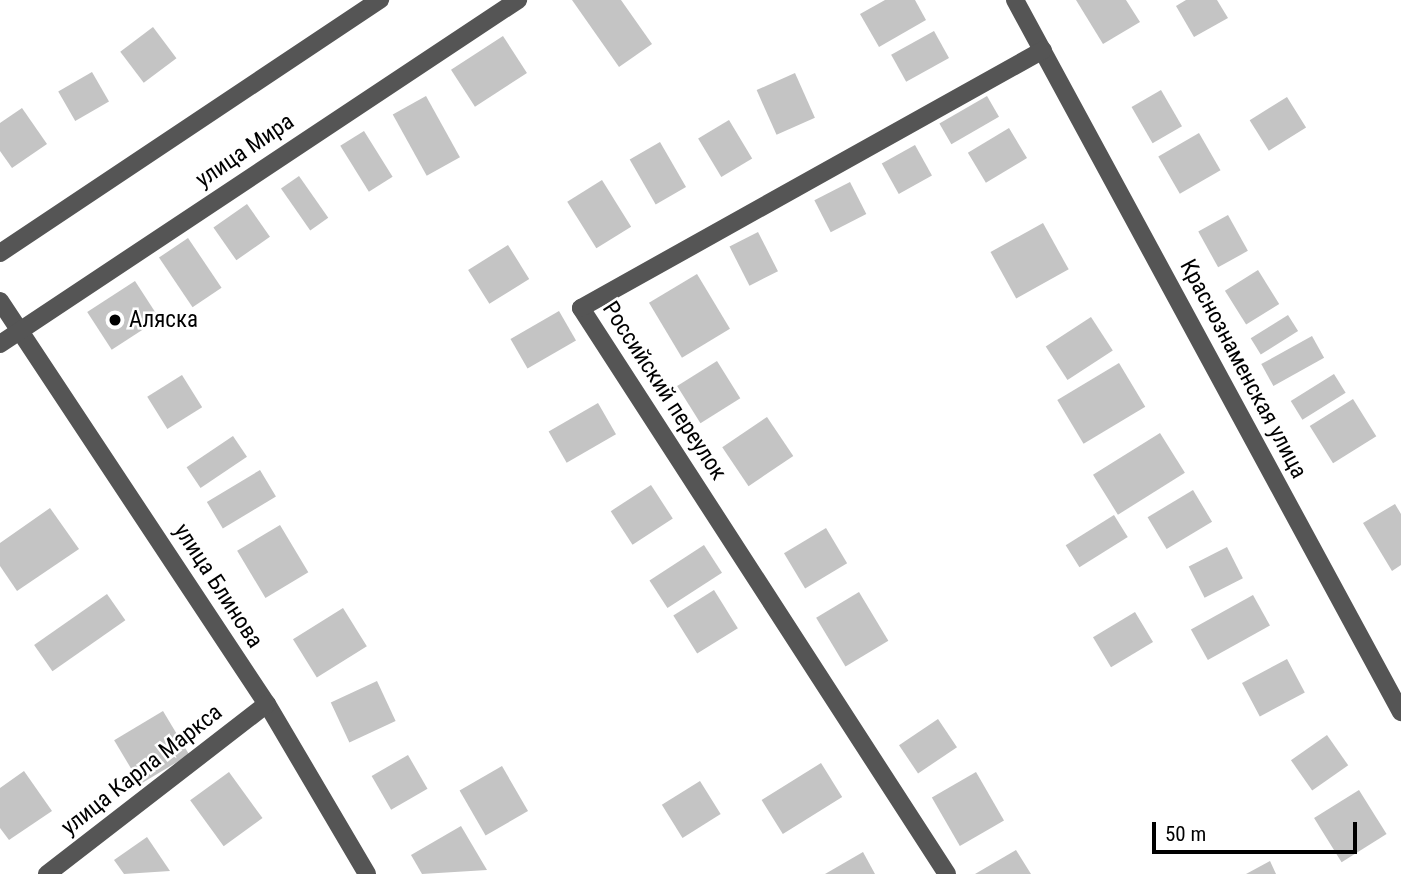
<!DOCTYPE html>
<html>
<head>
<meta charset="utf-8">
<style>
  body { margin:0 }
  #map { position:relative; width:1401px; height:874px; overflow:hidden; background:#fff; font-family:"Roboto Condensed",sans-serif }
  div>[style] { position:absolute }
  .building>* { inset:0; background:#c4c4c4; transform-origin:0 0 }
  .minor>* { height:18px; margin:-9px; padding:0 9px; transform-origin:9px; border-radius:9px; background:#555 }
  .dots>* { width:19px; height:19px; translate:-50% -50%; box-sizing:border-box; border:4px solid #fff; border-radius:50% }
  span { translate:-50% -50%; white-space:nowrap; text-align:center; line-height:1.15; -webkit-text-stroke:5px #fff; paint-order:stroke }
  .street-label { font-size:23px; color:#000 }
  .poi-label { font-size:23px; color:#000 }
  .left { translate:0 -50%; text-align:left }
  .scale { position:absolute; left:1152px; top:822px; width:205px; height:32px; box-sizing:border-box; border:4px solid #000; border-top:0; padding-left:9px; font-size:21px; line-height:24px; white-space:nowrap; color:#000; -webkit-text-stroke:5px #fff; paint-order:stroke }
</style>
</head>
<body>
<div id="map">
  <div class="building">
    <i style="clip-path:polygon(572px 0,621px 0,652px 44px,619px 67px)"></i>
    <i style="clip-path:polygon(885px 0,915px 0,926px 20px,879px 47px,860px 14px)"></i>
    <i style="clip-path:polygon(1076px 0,1126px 0,1140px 22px,1103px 44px)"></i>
    <i style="clip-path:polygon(1186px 0,1217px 0,1228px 18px,1194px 37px,1176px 6px)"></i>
    <i style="left:153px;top:27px;width:39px;height:41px;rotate:53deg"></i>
    <i style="left:934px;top:31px;width:31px;height:49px;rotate:61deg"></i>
    <i style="left:503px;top:36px;width:44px;height:62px;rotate:57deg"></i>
    <i style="left:92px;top:72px;width:34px;height:39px;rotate:60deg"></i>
    <i style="left:795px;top:73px;width:49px;height:42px;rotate:66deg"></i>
    <i style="left:1161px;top:90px;width:42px;height:34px;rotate:60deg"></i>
    <i style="left:426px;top:96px;width:70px;height:38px;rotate:61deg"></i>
    <i style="left:987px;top:96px;width:24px;height:55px;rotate:60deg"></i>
    <i style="left:1287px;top:97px;width:36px;height:44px;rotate:58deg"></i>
    <i style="clip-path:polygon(22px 108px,47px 144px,12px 168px,0 151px,0 123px)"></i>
    <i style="left:729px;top:120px;width:45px;height:36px;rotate:59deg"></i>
    <i style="left:1009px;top:128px;width:35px;height:48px;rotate:59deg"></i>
    <i style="left:364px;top:131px;width:54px;height:28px;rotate:58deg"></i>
    <i style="left:1199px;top:133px;width:43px;height:47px;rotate:60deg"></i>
    <i style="left:660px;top:142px;width:52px;height:35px;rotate:60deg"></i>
    <i style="left:915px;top:145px;width:35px;height:38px;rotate:61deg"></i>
    <i style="left:299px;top:176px;width:51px;height:22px;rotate:55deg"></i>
    <i style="left:602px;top:180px;width:55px;height:41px;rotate:58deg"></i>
    <i style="left:850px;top:182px;width:36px;height:40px;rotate:63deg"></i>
    <i style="left:247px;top:204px;width:40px;height:41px;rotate:55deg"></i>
    <i style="left:1228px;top:215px;width:41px;height:34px;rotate:61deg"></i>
    <i style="left:1043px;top:223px;width:53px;height:60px;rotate:61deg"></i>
    <i style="left:758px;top:232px;width:44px;height:32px;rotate:63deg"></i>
    <i style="left:188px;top:238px;width:60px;height:35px;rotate:56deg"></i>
    <i style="left:508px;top:245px;width:40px;height:47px;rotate:58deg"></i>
    <i style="left:1258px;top:270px;width:40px;height:39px;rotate:58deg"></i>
    <i style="left:697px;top:274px;width:64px;height:56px;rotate:59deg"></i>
    <i style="left:135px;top:281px;width:45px;height:57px;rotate:57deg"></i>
    <i style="left:559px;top:311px;width:34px;height:56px;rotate:60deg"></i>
    <i style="left:1288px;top:315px;width:19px;height:44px;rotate:58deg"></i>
    <i style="left:1091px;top:317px;width:40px;height:54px;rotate:57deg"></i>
    <i style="left:1312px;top:336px;width:25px;height:58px;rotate:61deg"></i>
    <i style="left:717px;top:361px;width:44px;height:47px;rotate:58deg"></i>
    <i style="left:1119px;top:363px;width:51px;height:72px;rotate:59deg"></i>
    <i style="left:1334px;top:374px;width:22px;height:51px;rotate:58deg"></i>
    <i style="left:182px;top:375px;width:38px;height:41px;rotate:58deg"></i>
    <i style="left:1353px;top:399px;width:44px;height:51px;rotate:58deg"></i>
    <i style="left:598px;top:403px;width:36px;height:57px;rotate:60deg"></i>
    <i style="left:767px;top:417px;width:47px;height:54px;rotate:56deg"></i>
    <i style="left:1160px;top:433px;width:47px;height:79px;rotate:58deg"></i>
    <i style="left:233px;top:436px;width:25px;height:56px;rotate:56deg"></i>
    <i style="left:260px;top:470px;width:31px;height:62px;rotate:59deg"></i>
    <i style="left:651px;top:485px;width:40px;height:48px;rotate:57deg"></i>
    <i style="left:1193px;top:490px;width:37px;height:53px;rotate:59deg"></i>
    <i style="clip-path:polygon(1395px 504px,1401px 514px,1401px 565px,1392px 571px,1363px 523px)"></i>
    <i style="clip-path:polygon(50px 508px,79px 549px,17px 591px,0 566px,0 543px)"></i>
    <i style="left:1114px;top:515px;width:26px;height:57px;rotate:58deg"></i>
    <i style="left:280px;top:525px;width:55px;height:50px;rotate:59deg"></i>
    <i style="left:826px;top:528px;width:41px;height:49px;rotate:59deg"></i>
    <i style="left:704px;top:545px;width:33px;height:65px;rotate:57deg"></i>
    <i style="left:1227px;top:547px;width:35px;height:43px;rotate:63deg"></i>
    <i style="left:714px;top:590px;width:45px;height:48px;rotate:58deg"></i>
    <i style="left:859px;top:592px;width:57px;height:50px;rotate:59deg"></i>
    <i style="left:107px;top:594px;width:32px;height:89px;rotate:55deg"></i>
    <i style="left:1253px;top:595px;width:35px;height:71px;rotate:61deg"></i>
    <i style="left:343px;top:608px;width:45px;height:59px;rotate:58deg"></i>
    <i style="left:1135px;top:612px;width:35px;height:49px;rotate:59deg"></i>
    <i style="left:1287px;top:659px;width:38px;height:51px;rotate:62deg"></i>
    <i style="left:377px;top:681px;width:44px;height:51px;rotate:65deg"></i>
    <i style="left:163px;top:711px;width:51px;height:57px;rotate:59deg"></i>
    <i style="left:938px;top:719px;width:34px;height:47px;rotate:56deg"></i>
    <i style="left:1327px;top:735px;width:37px;height:44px;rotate:55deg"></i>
    <i style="left:408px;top:755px;width:39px;height:42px;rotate:60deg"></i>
    <i style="left:821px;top:763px;width:40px;height:70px;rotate:58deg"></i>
    <i style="left:502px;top:766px;width:52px;height:49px;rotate:60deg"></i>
    <i style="clip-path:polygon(24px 771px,52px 811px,9px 840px,0 828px,0 788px)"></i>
    <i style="left:229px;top:772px;width:57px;height:48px;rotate:54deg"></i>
    <i style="left:976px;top:772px;width:56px;height:51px;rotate:60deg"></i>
    <i style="left:700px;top:781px;width:39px;height:45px;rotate:58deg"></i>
    <i style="left:1359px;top:790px;width:52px;height:53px;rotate:58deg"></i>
    <i style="clip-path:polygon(461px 826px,487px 870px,422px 874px,411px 855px)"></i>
    <i style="clip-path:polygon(147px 837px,170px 871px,124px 874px,114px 860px)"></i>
    <i style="clip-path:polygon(1016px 850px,1031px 874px,975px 874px)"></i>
    <i style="clip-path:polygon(863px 852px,875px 874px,825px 874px)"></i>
    <i style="clip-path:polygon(1270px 861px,1276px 874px,1246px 874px)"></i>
  </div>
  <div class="minor">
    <i style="left:1015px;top:0;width:810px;rotate:61.54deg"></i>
    <i style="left:0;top:253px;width:457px;rotate:-33.7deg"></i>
    <i style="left:0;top:301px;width:483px;rotate:56.5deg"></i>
    <i style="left:267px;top:704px;width:197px;rotate:59.5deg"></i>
    <i style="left:0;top:344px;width:622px;rotate:-33.59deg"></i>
    <i style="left:47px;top:874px;width:278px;rotate:-37.7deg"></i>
    <i style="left:947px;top:874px;width:674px;rotate:-122.89deg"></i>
    <i style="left:581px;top:308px;width:529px;rotate:-29.18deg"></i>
  </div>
  <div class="dots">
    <i style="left:115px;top:320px;background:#000"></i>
  </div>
  <div class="street-label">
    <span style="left:245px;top:151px;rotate:-34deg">улица Мира</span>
    <span style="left:1243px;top:369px;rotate:62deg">Краснознаменская улица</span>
    <span style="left:664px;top:391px;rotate:57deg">Российский переулок</span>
    <span style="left:218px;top:586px;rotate:57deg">улица Блинова</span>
    <span style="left:142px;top:770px;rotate:-38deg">улица Карла Маркса</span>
  </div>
  <div class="poi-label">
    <span class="left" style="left:129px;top:320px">Аляска</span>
  </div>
  <div class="scale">50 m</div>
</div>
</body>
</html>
